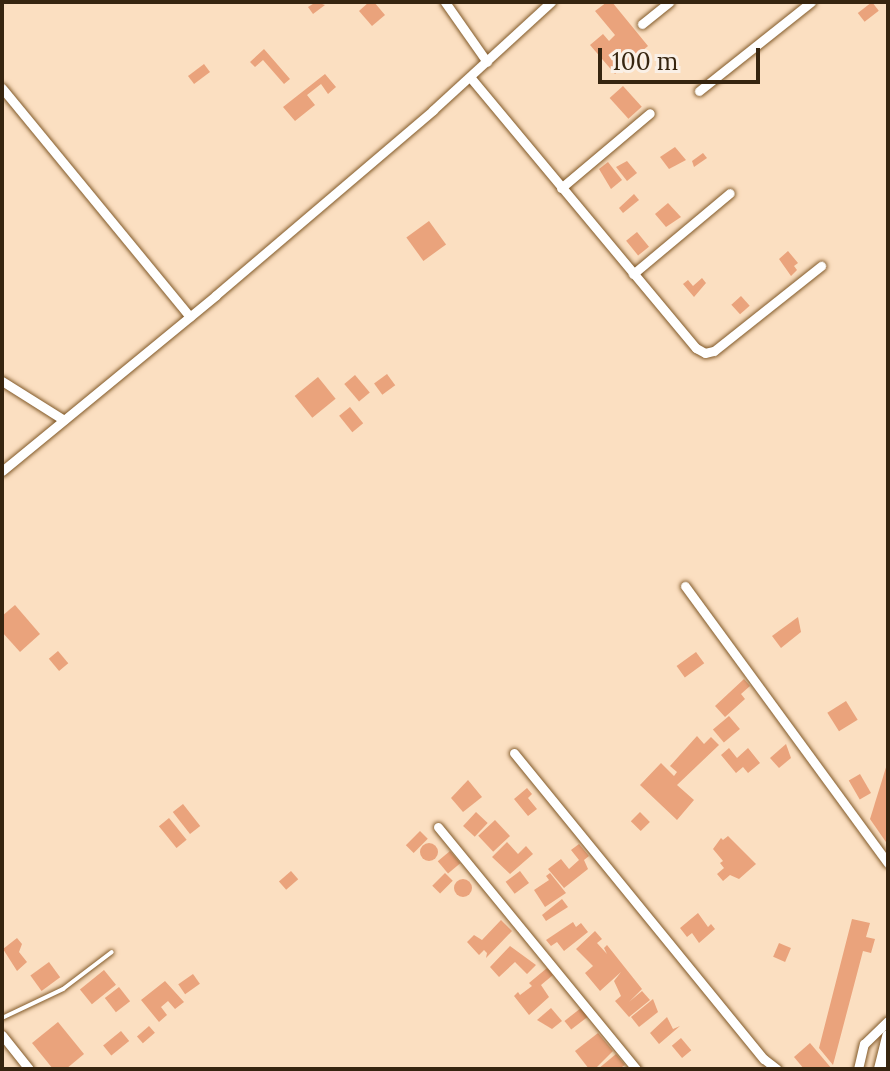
<!DOCTYPE html>
<html>
<head>
<meta charset="utf-8">
<style>
  body { margin:0 }
  #map { position:relative; width:890px; height:1071px; overflow:hidden; background:#fbdfc1; font-family:Lora,serif }
  div>[style] { position:absolute }
  .building>* { inset:0; background:#eaa37c; transform-origin:0 0 }
  .round { border-radius:50% }
  .roads { filter:drop-shadow(0 0 2px #815928) drop-shadow(0 0 2px #815928) }
  .service>* { height:4px; margin:-2px; padding:0 2px; transform-origin:2px; border-radius:2px; background:#fff }
  .minor>* { height:9px; margin:-4.5px; padding:0 4.5px; transform-origin:4.5px; border-radius:4.5px; background:#fff }
  .secondary>* { height:12px; margin:-6px; padding:0 6px; transform-origin:6px; border-radius:6px; background:#fff }
  span { translate:-50% -50%; white-space:nowrap; text-align:center; line-height:1.15; -webkit-text-stroke:6px #faf0e6; paint-order:stroke }
  .frame { position:absolute; inset:0; border:4px solid #362510; pointer-events:none }
  .scale { position:absolute; left:598px; top:48px; width:162px; height:36px; box-sizing:border-box; border:4px solid #362510; border-top:0; padding-left:10px; font-size:24px; line-height:28px; white-space:nowrap; color:#362510; -webkit-text-stroke:6px #faf0e6; paint-order:stroke }
</style>
</head>
<body>
<div id="map">
  <div class="building">
    <i style="clip-path:polygon(316px 2px,325px 5px,313px 14px,308px 7px)"></i>
    <i style="clip-path:polygon(369px 2px,374px 2px,385px 15px,372px 26px,359px 11px)"></i>
    <i style="clip-path:polygon(607px 2px,612px 2px,648px 46px,615px 74px,590px 45px,603px 34px,609px 41px,615px 35px,595px 11px)"></i>
    <i style="left:872px;top:2px;width:11px;height:18px;rotate:52deg"></i>
    <i style="clip-path:polygon(264px 49px,290px 79px,284px 84px,263px 60px,255px 67px,250px 62px)"></i>
    <i style="left:204px;top:64px;width:10px;height:20px;rotate:53deg"></i>
    <i style="clip-path:polygon(325px 74px,336px 87px,328px 94px,321px 84px,307px 95px,315px 105px,295px 121px,283px 107px)"></i>
    <i style="left:623px;top:86px;width:28px;height:18px;rotate:48deg"></i>
    <i style="clip-path:polygon(675px 147px,686px 160px,669px 169px,660px 157px)"></i>
    <i style="clip-path:polygon(703px 153px,707px 158px,694px 167px,692px 161px)"></i>
    <i style="clip-path:polygon(627px 161px,637px 173px,627px 181px,616px 167px)"></i>
    <i style="clip-path:polygon(608px 162px,622px 180px,611px 189px,599px 169px)"></i>
    <i style="clip-path:polygon(634px 194px,639px 200px,623px 213px,619px 208px)"></i>
    <i style="clip-path:polygon(668px 203px,681px 217px,666px 227px,655px 214px)"></i>
    <i style="left:429px;top:221px;width:29px;height:28px;rotate:54deg"></i>
    <i style="left:637px;top:232px;width:19px;height:14px;rotate:51deg"></i>
    <i style="clip-path:polygon(788px 251px,798px 263px,794px 266px,797px 270px,791px 276px,779px 259px)"></i>
    <i style="clip-path:polygon(702px 278px,706px 283px,694px 297px,683px 284px,688px 280px,693px 286px)"></i>
    <i style="left:741px;top:296px;width:13px;height:13px;rotate:48deg"></i>
    <i style="left:387px;top:374px;width:14px;height:16px;rotate:54deg"></i>
    <i style="left:355px;top:375px;width:23px;height:14px;rotate:50deg"></i>
    <i style="left:318px;top:377px;width:28px;height:30px;rotate:51deg"></i>
    <i style="left:350px;top:407px;width:21px;height:14px;rotate:51deg"></i>
    <i style="clip-path:polygon(15px 605px,40px 634px,20px 652px,2px 632px,2px 616px)"></i>
    <i style="clip-path:polygon(798px 617px,801px 632px,781px 648px,772px 636px)"></i>
    <i style="left:58px;top:651px;width:16px;height:12px;rotate:50deg"></i>
    <i style="left:696px;top:652px;width:14px;height:24px;rotate:54deg"></i>
    <i style="clip-path:polygon(744px 679px,750px 686px,741px 694px,745px 699px,725px 717px,715px 706px)"></i>
    <i style="left:846px;top:701px;width:22px;height:22px;rotate:58deg"></i>
    <i style="left:729px;top:716px;width:17px;height:21px;rotate:50deg"></i>
    <i style="clip-path:polygon(697px 736px,704px 744px,711px 737px,719px 745px,677px 785px,694px 800px,677px 820px,640px 785px,661px 763px,674px 776px,677px 772px,670px 766px)"></i>
    <i style="clip-path:polygon(786px 744px,791px 758px,779px 768px,770px 758px)"></i>
    <i style="clip-path:polygon(729px 748px,737px 758px,748px 748px,760px 763px,748px 773px,743px 767px,736px 773px,721px 755px)"></i>
    <i style="clip-path:polygon(888px 761px,888px 845px,870px 819px)"></i>
    <i style="left:860px;top:774px;width:22px;height:13px;rotate:60deg"></i>
    <i style="clip-path:polygon(468px 780px,482px 797px,463px 812px,451px 798px)"></i>
    <i style="clip-path:polygon(527px 788px,532px 794px,528px 798px,537px 809px,528px 816px,514px 799px)"></i>
    <i style="left:183px;top:804px;width:28px;height:13px;rotate:52deg"></i>
    <i style="left:476px;top:812px;width:16px;height:19px;rotate:43deg"></i>
    <i style="left:640px;top:812px;width:14px;height:13px;rotate:45deg"></i>
    <i style="left:169px;top:818px;width:28px;height:13px;rotate:51deg"></i>
    <i style="left:495px;top:820px;width:22px;height:23px;rotate:47deg"></i>
    <i style="left:420px;top:831px;width:11px;height:20px;rotate:45deg"></i>
    <i style="clip-path:polygon(728px 836px,756px 864px,739px 879px,730px 875px,723px 881px,717px 874px,724px 868px,720px 863px,723px 861px,713px 849px,721px 838px,723px 840px)"></i>
    <i style="clip-path:polygon(507px 842px,518px 854px,526px 846px,533px 854px,510px 874px,492px 857px)"></i>
    <i class="round" style="left:420px;top:843px;width:18px;height:18px"></i>
    <i style="clip-path:polygon(579px 844px,589px 856px,584px 860px,588px 869px,564px 888px,548px 869px,561px 859px,569px 869px,579px 860px,571px 850px)"></i>
    <i style="left:450px;top:851px;width:16px;height:16px;rotate:50deg"></i>
    <i style="left:291px;top:871px;width:11px;height:16px;rotate:49deg"></i>
    <i style="left:520px;top:871px;width:15px;height:18px;rotate:53deg"></i>
    <i style="left:445px;top:873px;width:11px;height:18px;rotate:45deg"></i>
    <i style="clip-path:polygon(550px 873px,566px 893px,545px 907px,534px 890px,549px 880px,546px 876px)"></i>
    <i class="round" style="left:454px;top:879px;width:18px;height:18px"></i>
    <i style="clip-path:polygon(562px 899px,568px 907px,546px 921px,542px 915px)"></i>
    <i style="clip-path:polygon(698px 913px,708px 927px,711px 924px,715px 929px,699px 943px,692px 933px,687px 937px,680px 928px)"></i>
    <i style="clip-path:polygon(852px 919px,870px 923px,866px 937px,875px 939px,871px 953px,863px 951px,833px 1065px,819px 1048px)"></i>
    <i style="clip-path:polygon(501px 920px,512px 931px,486px 958px,487px 953px,484px 950px,479px 955px,467px 942px,474px 935px,482px 940px)"></i>
    <i style="clip-path:polygon(573px 922px,576px 927px,581px 923px,588px 932px,564px 951px,557px 942px,551px 946px,546px 940px)"></i>
    <i style="clip-path:polygon(595px 931px,602px 939px,597px 943px,607px 954px,604px 948px,607px 945px,642px 989px,629px 1002px,642px 991px,650px 1000px,629px 1017px,615px 1001px,621px 996px,614px 981px,621px 972px,600px 991px,585px 973px,593px 966px,576px 949px)"></i>
    <i style="clip-path:polygon(17px 938px,22px 944px,19px 952px,27px 962px,17px 971px,3px 949px)"></i>
    <i style="left:779px;top:943px;width:13px;height:15px;rotate:23deg"></i>
    <i style="clip-path:polygon(510px 946px,536px 965px,527px 974px,515px 962px,499px 977px,490px 967px)"></i>
    <i style="left:49px;top:962px;width:19px;height:23px;rotate:54deg"></i>
    <i style="clip-path:polygon(547px 968px,553px 975px,541px 985px,549px 997px,529px 1015px,514px 996px,518px 992px,520px 995px,532px 986px,529px 983px)"></i>
    <i style="left:104px;top:970px;width:19px;height:31px;rotate:51deg"></i>
    <i style="left:193px;top:974px;width:12px;height:18px;rotate:55deg"></i>
    <i style="clip-path:polygon(165px 981px,184px 1002px,175px 1009px,168px 1001px,161px 1007px,167px 1015px,159px 1022px,141px 1000px)"></i>
    <i style="left:119px;top:987px;width:18px;height:18px;rotate:52deg"></i>
    <i style="clip-path:polygon(653px 999px,658px 1012px,639px 1027px,631px 1017px)"></i>
    <i style="clip-path:polygon(551px 1008px,562px 1021px,552px 1029px,537px 1020px)"></i>
    <i style="left:581px;top:1008px;width:11px;height:21px;rotate:52deg"></i>
    <i style="clip-path:polygon(667px 1017px,673px 1029px,680px 1026px,659px 1044px,650px 1033px)"></i>
    <i style="clip-path:polygon(58px 1022px,84px 1054px,66px 1069px,53px 1069px,32px 1043px)"></i>
    <i style="left:149px;top:1026px;width:9px;height:16px;rotate:49deg"></i>
    <i style="left:121px;top:1031px;width:13px;height:23px;rotate:51deg"></i>
    <i style="clip-path:polygon(598px 1033px,613px 1051px,595px 1069px,589px 1069px,575px 1051px)"></i>
    <i style="left:681px;top:1038px;width:16px;height:12px;rotate:50deg"></i>
    <i style="clip-path:polygon(810px 1043px,832px 1069px,804px 1069px,794px 1057px)"></i>
    <i style="clip-path:polygon(616px 1054px,625px 1065px,619px 1069px,598px 1069px)"></i>
  </div>
  <div class="roads">
    <div class="service">
      <i style="left:2px;top:1018px;width:68px;rotate:-25.4deg"></i>
      <i style="left:63px;top:989px;width:61px;rotate:-37.1deg"></i>
    </div>
    <div class="minor">
      <i style="left:445px;top:2px;width:73px;rotate:55deg"></i>
      <i style="left:642px;top:24px;width:35px;rotate:-39deg"></i>
      <i style="left:470px;top:77px;width:353px;rotate:50.2deg"></i>
      <i style="left:696px;top:348px;width:10px;rotate:29deg"></i>
      <i style="left:705px;top:353px;width:9px;rotate:-13deg"></i>
      <i style="left:714px;top:351px;width:137px;rotate:-38.5deg"></i>
      <i style="left:2px;top:88px;width:296px;rotate:50.6deg"></i>
      <i style="left:699px;top:91px;width:143px;rotate:-38.5deg"></i>
      <i style="left:561px;top:188px;width:116px;rotate:-40.1deg"></i>
      <i style="left:633px;top:274px;width:126px;rotate:-39.9deg"></i>
      <i style="left:2px;top:381px;width:73px;rotate:32.2deg"></i>
      <i style="left:2px;top:471px;width:277px;rotate:-39.4deg"></i>
      <i style="left:216px;top:295px;width:285px;rotate:-40.4deg"></i>
      <i style="left:433px;top:110px;width:160px;rotate:-42.5deg"></i>
      <i style="left:685px;top:586px;width:343px;rotate:53.8deg"></i>
      <i style="left:514px;top:753px;width:395px;rotate:50.8deg"></i>
      <i style="left:764px;top:1059px;width:16px;rotate:38deg"></i>
      <i style="left:438px;top:827px;width:313px;rotate:50.7deg"></i>
      <i style="left:2px;top:1035px;width:43px;rotate:51.5deg"></i>
      <i style="left:858px;top:1069px;width:26px;rotate:-77deg"></i>
      <i style="left:864px;top:1044px;width:33px;rotate:-44deg"></i>
    </div>
    <div class="secondary">
      <i style="left:880px;top:1069px;width:34px;rotate:-76deg"></i>
    </div>
  </div>
  <div class="frame"></div>
  <div class="scale">100 m</div>
</div>
</body>
</html>
